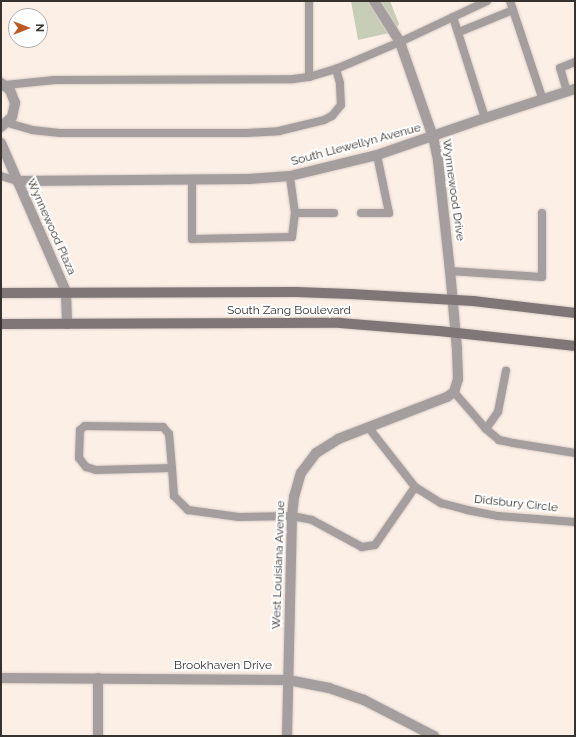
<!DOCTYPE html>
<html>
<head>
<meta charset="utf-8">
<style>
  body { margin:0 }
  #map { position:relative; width:576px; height:737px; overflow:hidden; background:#fcefe6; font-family:Raleway,sans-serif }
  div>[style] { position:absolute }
  .green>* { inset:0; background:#c7cdb6 }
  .roads { filter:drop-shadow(0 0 1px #d9cdc5) drop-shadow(0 0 1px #d9cdc5) }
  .lane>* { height:8px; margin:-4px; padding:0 4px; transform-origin:4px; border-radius:4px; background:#a59e9f }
  .street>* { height:10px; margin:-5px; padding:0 5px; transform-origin:5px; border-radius:5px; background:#a59e9f }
  .secondary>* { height:10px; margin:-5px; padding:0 5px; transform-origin:5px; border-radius:5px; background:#807677 }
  span { translate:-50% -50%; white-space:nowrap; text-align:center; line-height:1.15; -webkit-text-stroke:4px #fff; paint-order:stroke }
  .street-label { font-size:12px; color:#37322e }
  .frame { position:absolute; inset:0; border:2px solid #37322e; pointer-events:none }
  .north { position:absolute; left:8px; top:8px; width:40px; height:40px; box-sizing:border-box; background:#fff; border:1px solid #afadab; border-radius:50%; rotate:90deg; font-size:11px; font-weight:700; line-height:16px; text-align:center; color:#37322e }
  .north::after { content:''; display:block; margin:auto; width:14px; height:18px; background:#bd5925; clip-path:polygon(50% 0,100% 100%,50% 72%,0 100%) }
</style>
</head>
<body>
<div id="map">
  <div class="green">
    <i style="clip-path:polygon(351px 1px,390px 1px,399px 24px,395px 30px,389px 33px,358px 40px)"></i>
  </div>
  <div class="roads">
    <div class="lane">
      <i style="left:510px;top:1px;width:104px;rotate:71.6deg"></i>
      <i style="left:453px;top:17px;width:106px;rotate:72.4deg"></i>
      <i style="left:459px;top:32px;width:58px;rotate:-22.2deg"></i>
      <i style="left:309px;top:77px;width:76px;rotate:-90deg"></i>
      <i style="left:5px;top:85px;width:50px;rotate:-5.7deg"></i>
      <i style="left:55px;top:80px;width:238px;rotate:-0.2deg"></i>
      <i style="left:293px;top:79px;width:16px;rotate:-7deg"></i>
      <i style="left:309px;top:77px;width:28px;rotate:-17deg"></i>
      <i style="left:336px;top:69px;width:69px;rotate:-22.9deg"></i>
      <i style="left:400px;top:42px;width:96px;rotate:-25.2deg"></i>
      <i style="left:567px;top:92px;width:25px;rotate:-106deg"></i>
      <i style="left:560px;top:68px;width:16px;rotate:-22deg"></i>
      <i style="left:8px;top:123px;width:25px;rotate:16deg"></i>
      <i style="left:32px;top:130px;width:28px;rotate:6deg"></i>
      <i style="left:60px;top:133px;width:186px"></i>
      <i style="left:246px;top:133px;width:33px;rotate:-3deg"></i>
      <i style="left:279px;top:131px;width:46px;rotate:-13.7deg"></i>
      <i style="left:324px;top:120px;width:9px;rotate:-27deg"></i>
      <i style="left:332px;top:116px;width:14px;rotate:-51deg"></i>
      <i style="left:341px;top:105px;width:22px;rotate:-93deg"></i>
      <i style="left:340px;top:83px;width:15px;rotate:-106deg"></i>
      <i style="left:1px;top:176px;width:17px;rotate:17deg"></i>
      <i style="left:192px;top:180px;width:59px;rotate:90deg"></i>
      <i style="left:192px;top:239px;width:100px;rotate:-1.1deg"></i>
      <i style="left:292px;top:237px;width:24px;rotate:-83deg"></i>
      <i style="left:295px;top:213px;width:37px;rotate:-98deg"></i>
      <i style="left:295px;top:213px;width:39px"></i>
      <i style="left:361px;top:213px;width:28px"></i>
      <i style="left:389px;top:213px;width:59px;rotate:-101.7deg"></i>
      <i style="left:450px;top:271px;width:92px;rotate:3.7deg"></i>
      <i style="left:542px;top:277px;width:64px;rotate:-90deg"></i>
      <i style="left:454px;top:392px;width:49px;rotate:49.1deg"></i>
      <i style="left:486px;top:429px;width:17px;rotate:40deg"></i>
      <i style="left:499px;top:440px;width:14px;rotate:12deg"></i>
      <i style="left:513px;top:443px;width:63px;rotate:9.2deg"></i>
      <i style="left:368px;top:427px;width:76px;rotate:51.9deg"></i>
      <i style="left:415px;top:487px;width:31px;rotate:32deg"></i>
      <i style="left:441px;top:503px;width:27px;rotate:15deg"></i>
      <i style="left:467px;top:510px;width:32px;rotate:11deg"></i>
      <i style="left:498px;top:516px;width:77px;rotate:4.5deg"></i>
      <i style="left:486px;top:429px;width:21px;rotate:-55deg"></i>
      <i style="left:498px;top:412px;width:42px;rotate:-79deg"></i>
      <i style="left:172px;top:468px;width:76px;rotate:178.5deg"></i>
      <i style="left:96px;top:470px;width:10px;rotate:-163deg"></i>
      <i style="left:86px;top:467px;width:11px;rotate:-128deg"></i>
      <i style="left:79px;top:458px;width:28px;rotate:-88deg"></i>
      <i style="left:80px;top:430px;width:6px;rotate:-39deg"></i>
      <i style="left:85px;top:426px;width:78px;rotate:0.7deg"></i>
      <i style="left:163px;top:427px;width:9px;rotate:49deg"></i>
      <i style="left:169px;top:434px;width:34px;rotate:85deg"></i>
      <i style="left:172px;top:468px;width:28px;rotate:86deg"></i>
      <i style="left:174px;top:496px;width:20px;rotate:45deg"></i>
      <i style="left:188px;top:510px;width:51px;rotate:7.8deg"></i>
      <i style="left:239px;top:517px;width:53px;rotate:-1.1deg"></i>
      <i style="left:292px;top:516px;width:20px;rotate:11deg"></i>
      <i style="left:312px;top:520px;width:57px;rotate:28.4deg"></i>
      <i style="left:362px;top:547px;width:13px;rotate:-9deg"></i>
      <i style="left:375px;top:545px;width:70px;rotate:-55.4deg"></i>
    </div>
    <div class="street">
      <i style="left:1px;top:83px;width:11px;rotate:38deg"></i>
      <i style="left:10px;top:90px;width:14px;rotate:69deg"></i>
      <i style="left:15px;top:103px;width:14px;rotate:102deg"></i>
      <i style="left:12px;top:117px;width:15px;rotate:138deg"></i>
      <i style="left:1px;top:143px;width:163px;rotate:66.4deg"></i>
      <i style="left:66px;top:292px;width:32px;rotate:88deg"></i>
      <i style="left:17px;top:181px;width:232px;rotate:-0.5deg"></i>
      <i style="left:249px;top:179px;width:41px;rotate:-4.2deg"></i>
      <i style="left:290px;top:176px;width:89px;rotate:-13.6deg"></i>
      <i style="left:377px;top:155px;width:114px;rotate:-18.9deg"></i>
      <i style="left:485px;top:118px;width:95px;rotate:-17.9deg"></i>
      <i style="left:1px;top:678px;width:287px;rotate:0.4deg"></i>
      <i style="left:288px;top:680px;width:42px;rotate:11deg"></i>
      <i style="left:329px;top:688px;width:37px;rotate:19deg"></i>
      <i style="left:364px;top:700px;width:79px;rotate:27.2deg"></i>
      <i style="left:98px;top:678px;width:58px;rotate:90deg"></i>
      <i style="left:287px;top:736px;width:220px;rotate:-88.7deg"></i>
      <i style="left:292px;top:516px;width:19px;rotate:-84deg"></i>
      <i style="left:294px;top:497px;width:25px;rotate:-74deg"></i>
      <i style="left:301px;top:473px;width:25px;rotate:-53deg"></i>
      <i style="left:316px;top:453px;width:26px;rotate:-32deg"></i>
      <i style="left:338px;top:439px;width:117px;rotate:-21.1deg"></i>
      <i style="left:447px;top:397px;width:9px;rotate:-36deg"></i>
      <i style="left:454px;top:392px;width:14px;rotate:-73deg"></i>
      <i style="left:458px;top:379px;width:30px;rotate:-92deg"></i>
      <i style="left:457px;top:349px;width:78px;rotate:-95.1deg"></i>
      <i style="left:450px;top:271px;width:112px;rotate:-96.2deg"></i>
      <i style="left:438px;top:160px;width:24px;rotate:-102deg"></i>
      <i style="left:433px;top:137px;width:101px;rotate:-109.2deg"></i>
      <i style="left:400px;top:42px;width:49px;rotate:-122.4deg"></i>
    </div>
    <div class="secondary">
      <i style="left:1px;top:293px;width:295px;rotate:-0.2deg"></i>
      <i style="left:296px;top:292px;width:55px;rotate:2.1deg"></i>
      <i style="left:351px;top:294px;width:122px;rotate:3.3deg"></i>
      <i style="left:473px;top:301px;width:103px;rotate:6.7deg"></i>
      <i style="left:1px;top:324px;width:339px;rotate:-0.2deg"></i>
      <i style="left:340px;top:323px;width:99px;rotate:4.6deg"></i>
      <i style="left:439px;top:331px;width:137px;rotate:6.3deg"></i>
    </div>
  </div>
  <div class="street-label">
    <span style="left:356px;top:145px;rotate:-15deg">South Llewellyn Avenue</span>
    <span style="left:453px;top:190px;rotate:82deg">Wynnewood Drive</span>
    <span style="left:51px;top:227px;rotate:66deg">Wynnewood Plaza</span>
    <span style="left:289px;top:311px">South Zang Boulevard</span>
    <span style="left:516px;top:504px;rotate:6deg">Didsbury Circle</span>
    <span style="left:279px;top:565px;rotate:-88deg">West Louisiana Avenue</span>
    <span style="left:223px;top:666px">Brookhaven Drive</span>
  </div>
  <div class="frame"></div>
  <div class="north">N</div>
</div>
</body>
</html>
